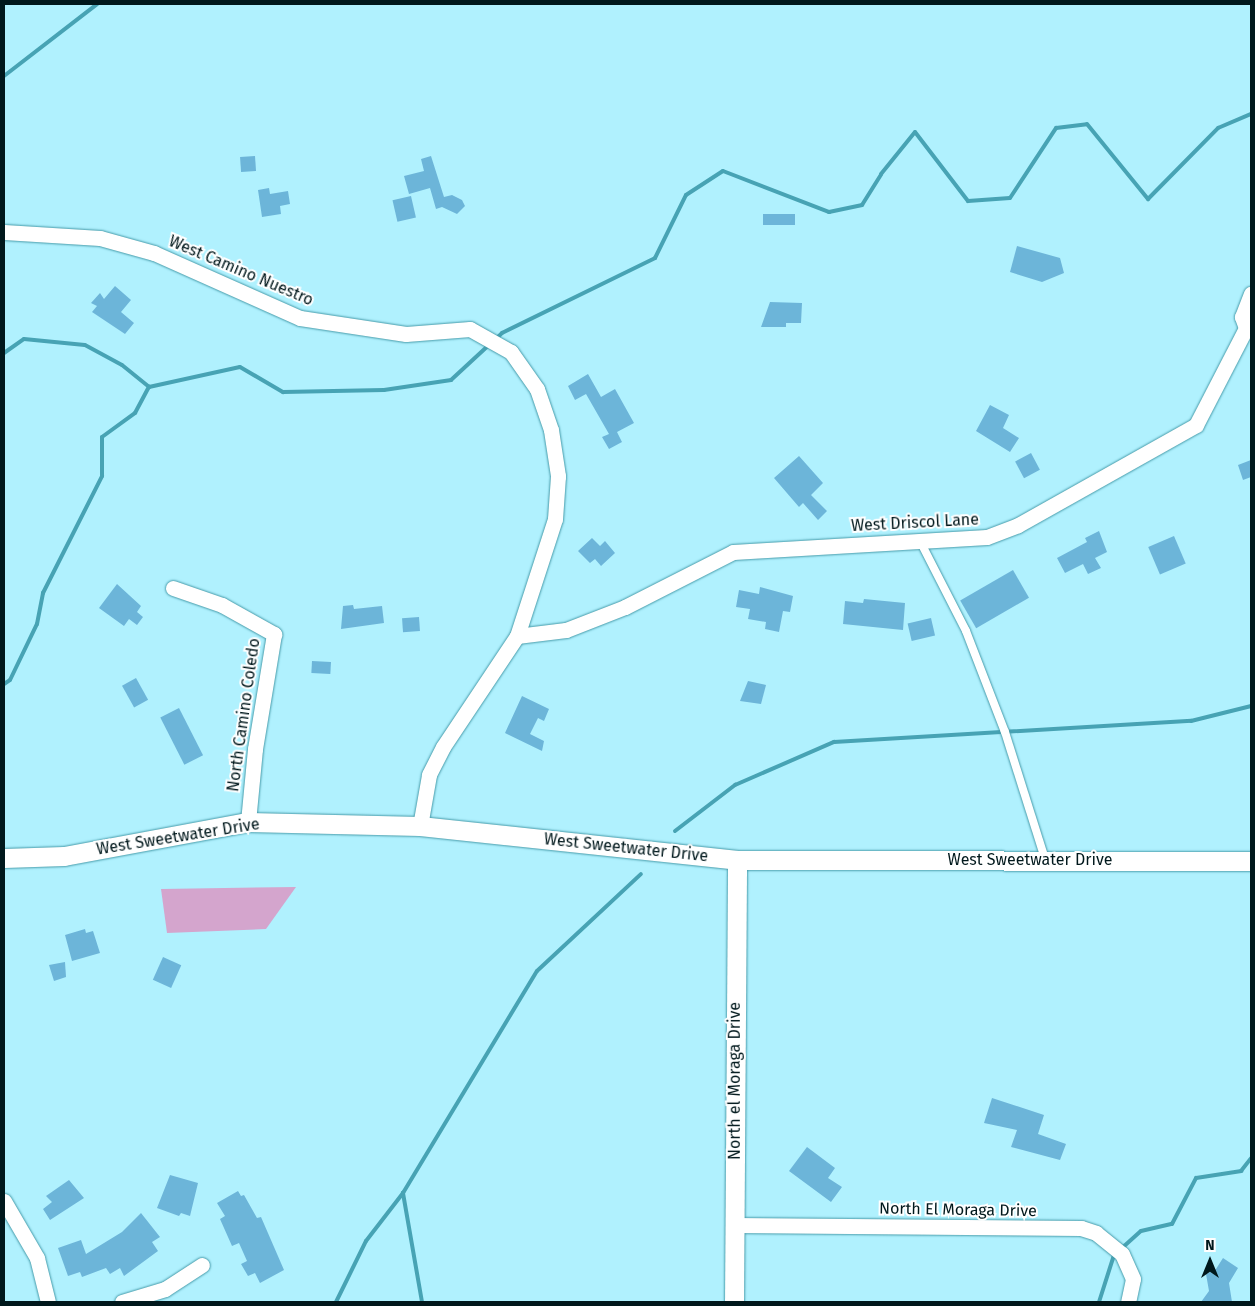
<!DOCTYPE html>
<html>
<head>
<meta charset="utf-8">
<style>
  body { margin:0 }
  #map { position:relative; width:1255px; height:1306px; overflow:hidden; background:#b0f1fe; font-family:"Fira Sans",sans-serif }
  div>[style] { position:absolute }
  .green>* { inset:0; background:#d4a5cd }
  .stream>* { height:4px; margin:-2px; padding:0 2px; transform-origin:2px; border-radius:2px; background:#47a3b4 }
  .building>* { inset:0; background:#6cb5d9; transform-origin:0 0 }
  .roads { filter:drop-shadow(0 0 1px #469baa) drop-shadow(0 0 1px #469baa) }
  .service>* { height:8px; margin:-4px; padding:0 4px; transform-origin:4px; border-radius:4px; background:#fff }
  .minor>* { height:15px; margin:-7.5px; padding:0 7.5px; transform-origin:7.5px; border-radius:7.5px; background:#fff }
  .tertiary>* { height:19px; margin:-9.5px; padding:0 9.5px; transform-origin:9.5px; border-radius:9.5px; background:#fff }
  span { translate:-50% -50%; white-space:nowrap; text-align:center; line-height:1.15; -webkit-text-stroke:4px #fff; paint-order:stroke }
  .street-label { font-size:16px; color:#00181c }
  .frame { position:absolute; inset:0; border:5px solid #00181c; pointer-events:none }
  .north { position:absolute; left:1185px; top:1236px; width:50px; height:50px; -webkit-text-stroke:4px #fff; paint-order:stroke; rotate:0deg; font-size:14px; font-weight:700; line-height:20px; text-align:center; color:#00181c }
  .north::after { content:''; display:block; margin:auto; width:18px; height:22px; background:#00181c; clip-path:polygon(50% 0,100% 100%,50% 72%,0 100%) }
</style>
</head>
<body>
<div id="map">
  <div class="green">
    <i style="clip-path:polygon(296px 887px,266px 929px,167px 933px,161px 889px)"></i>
  </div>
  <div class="stream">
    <i style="left:4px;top:76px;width:118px;rotate:-37.7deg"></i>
    <i style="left:495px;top:340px;width:10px;rotate:-45deg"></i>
    <i style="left:502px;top:333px;width:170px;rotate:-26.1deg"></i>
    <i style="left:655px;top:258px;width:70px;rotate:-63.8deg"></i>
    <i style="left:686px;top:195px;width:44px;rotate:-33deg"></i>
    <i style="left:723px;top:171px;width:114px;rotate:21.1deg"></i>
    <i style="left:829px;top:212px;width:34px;rotate:-12deg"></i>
    <i style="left:862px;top:205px;width:36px;rotate:-58deg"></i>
    <i style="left:881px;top:174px;width:54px;rotate:-51deg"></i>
    <i style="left:915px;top:132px;width:87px;rotate:52.5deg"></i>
    <i style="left:968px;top:201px;width:42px;rotate:-4.1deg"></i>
    <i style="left:1010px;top:198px;width:84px;rotate:-56.7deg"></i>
    <i style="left:1056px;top:128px;width:31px;rotate:-7deg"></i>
    <i style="left:1087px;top:124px;width:97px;rotate:50.9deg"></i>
    <i style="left:1148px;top:199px;width:100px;rotate:-45.4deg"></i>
    <i style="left:1218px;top:128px;width:36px;rotate:-23deg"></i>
    <i style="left:4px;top:353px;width:24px;rotate:-35deg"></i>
    <i style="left:24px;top:339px;width:61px;rotate:5.6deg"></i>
    <i style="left:85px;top:345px;width:42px;rotate:28.4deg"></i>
    <i style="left:122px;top:365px;width:35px;rotate:39deg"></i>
    <i style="left:4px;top:684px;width:7px;rotate:-34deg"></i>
    <i style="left:10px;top:680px;width:62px;rotate:-64.3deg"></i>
    <i style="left:37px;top:624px;width:32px;rotate:-79deg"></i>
    <i style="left:43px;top:593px;width:131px;rotate:-63.2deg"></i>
    <i style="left:102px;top:476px;width:39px;rotate:-90deg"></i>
    <i style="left:102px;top:437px;width:41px;rotate:-36deg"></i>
    <i style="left:135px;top:413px;width:30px;rotate:-62deg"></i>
    <i style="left:149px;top:387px;width:93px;rotate:-12.4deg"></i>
    <i style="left:240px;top:367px;width:50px;rotate:30.2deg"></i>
    <i style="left:283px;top:392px;width:101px;rotate:-1.1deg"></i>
    <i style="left:384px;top:390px;width:68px;rotate:-8.5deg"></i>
    <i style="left:451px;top:380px;width:53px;rotate:-42.7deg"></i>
    <i style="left:675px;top:831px;width:76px;rotate:-37.5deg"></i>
    <i style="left:735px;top:785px;width:108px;rotate:-23.5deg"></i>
    <i style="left:834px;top:742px;width:358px;rotate:-3.4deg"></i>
    <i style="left:1191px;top:721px;width:62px;rotate:-14deg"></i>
    <i style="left:1122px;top:1248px;width:25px;rotate:-42deg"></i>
    <i style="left:1141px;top:1231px;width:32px;rotate:-13deg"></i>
    <i style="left:1172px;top:1224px;width:52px;rotate:-62.4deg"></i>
    <i style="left:1196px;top:1178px;width:46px;rotate:-8.8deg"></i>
    <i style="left:1241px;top:1171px;width:16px;rotate:-52deg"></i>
    <i style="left:336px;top:1302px;width:68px;rotate:-63.8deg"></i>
    <i style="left:366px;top:1241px;width:61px;rotate:-52.4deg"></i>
    <i style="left:422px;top:1302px;width:111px;rotate:-99.9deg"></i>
    <i style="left:403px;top:1193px;width:259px;rotate:-58.9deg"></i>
    <i style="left:537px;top:971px;width:142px;rotate:-43deg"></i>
    <i style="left:1099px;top:1302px;width:49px;rotate:-72.3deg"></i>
  </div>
  <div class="building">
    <i style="left:255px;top:156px;width:15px;height:15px;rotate:86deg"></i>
    <i style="clip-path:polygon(431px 156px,444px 197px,452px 195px,462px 200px,465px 206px,457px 214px,442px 207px,436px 209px,430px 188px,409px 194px,404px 176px,424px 171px,421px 159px)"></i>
    <i style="clip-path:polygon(269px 188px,270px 194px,288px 191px,290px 204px,280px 206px,281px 214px,262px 217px,258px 190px)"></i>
    <i style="left:411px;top:196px;width:22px;height:19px;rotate:77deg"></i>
    <i style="left:795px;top:214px;width:11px;height:32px;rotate:90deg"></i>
    <i style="clip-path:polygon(1017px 246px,1060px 258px,1064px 273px,1042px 282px,1010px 272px)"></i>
    <i style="clip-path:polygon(115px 286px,131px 300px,121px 312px,134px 323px,125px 334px,92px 312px,97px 306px,91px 303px,100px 293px,104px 299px)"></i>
    <i style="clip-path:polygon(770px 302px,802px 303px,801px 323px,786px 323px,786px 327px,761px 327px)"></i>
    <i style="clip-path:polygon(588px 374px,601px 397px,615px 389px,634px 423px,617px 432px,622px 442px,609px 449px,602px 437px,609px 434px,586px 394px,575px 400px,568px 386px)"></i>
    <i style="clip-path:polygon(990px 405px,1009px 415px,1003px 428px,1019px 438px,1010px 452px,976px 431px)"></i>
    <i style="left:1031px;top:453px;width:19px;height:18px;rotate:62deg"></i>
    <i style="clip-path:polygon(799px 456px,823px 483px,811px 495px,827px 511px,818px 520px,803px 503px,799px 507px,774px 478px)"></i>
    <i style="clip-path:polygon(1251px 460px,1251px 477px,1243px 480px,1238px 465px)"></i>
    <i style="clip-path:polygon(1099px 531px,1107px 552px,1095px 558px,1101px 568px,1088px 574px,1083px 564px,1065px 573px,1057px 558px,1087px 542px,1085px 538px)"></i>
    <i style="left:1174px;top:536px;width:30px;height:28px;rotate:67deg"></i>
    <i style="clip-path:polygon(592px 538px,600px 546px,605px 541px,615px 553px,601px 566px,595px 559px,590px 563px,578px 551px)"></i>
    <i style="left:1013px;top:570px;width:32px;height:61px;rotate:60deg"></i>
    <i style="clip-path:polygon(117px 584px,141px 606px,137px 612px,143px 617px,137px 625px,129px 619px,124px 626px,99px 608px)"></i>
    <i style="clip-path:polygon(760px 587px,793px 596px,790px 612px,783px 611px,779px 632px,765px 629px,766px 622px,748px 619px,750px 609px,736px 607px,739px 590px,759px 594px)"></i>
    <i style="clip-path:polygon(864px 599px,905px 603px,903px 630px,843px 624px,845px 601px,863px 603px)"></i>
    <i style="clip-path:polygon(353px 605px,354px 609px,382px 606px,384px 623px,341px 629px,343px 606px)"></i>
    <i style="left:419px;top:617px;width:14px;height:17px;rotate:86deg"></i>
    <i style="left:931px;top:618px;width:18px;height:24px;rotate:77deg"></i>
    <i style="left:312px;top:661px;width:19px;height:12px;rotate:3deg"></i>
    <i style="left:136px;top:678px;width:25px;height:16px;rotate:61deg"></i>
    <i style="clip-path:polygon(748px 681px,766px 685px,761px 704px,740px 701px)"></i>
    <i style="clip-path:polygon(522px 696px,549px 709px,544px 721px,538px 718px,530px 734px,544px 741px,542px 751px,505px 733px)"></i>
    <i style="left:179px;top:708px;width:53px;height:21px;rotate:63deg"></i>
    <i style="clip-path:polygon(85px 929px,86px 933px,93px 931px,100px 953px,72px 961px,65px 935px)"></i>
    <i style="left:163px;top:957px;width:20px;height:25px;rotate:24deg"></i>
    <i style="clip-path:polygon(65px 962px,66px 977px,54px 981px,49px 965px)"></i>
    <i style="clip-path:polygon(992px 1098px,1044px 1115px,1038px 1134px,1066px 1144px,1060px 1160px,1011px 1147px,1017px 1130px,984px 1123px)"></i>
    <i style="clip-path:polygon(807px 1147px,835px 1168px,828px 1178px,842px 1187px,831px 1202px,789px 1171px)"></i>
    <i style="clip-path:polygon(170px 1175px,198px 1183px,190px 1216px,181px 1213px,179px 1216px,157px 1208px)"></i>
    <i style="clip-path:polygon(69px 1180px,84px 1198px,50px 1220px,43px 1209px,52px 1202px,46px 1196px)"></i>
    <i style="clip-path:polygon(238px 1191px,241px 1196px,244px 1195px,257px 1218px,261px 1217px,284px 1270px,260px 1283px,255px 1273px,248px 1276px,241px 1264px,247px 1261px,239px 1243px,232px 1246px,220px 1219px,225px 1216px,217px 1203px)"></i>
    <i style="clip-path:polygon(141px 1213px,160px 1237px,152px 1242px,158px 1251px,124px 1276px,120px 1268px,110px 1274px,106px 1268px,82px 1277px,80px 1272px,68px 1276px,58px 1248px,81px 1240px,86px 1254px,122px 1232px)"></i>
    <i style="clip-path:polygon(1223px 1258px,1238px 1268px,1229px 1283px,1232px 1302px,1201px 1302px,1209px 1291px,1206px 1274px,1216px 1269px)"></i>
  </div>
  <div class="roads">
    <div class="service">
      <i style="left:920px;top:541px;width:101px;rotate:62.9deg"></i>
      <i style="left:966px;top:631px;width:108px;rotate:68.9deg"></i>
      <i style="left:1005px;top:732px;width:133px;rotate:72.5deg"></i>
    </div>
    <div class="minor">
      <i style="left:4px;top:232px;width:96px;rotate:3.6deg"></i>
      <i style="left:100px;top:238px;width:56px;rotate:15.5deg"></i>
      <i style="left:154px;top:253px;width:160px;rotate:24deg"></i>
      <i style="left:300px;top:318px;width:107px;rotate:8.6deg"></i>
      <i style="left:406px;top:334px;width:64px;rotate:-4.5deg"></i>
      <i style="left:470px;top:329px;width:47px;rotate:29.3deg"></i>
      <i style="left:511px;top:352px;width:45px;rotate:54.9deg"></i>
      <i style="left:537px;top:389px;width:43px;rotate:71.1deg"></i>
      <i style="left:551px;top:430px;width:47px;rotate:81.3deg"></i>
      <i style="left:558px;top:476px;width:43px;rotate:94deg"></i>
      <i style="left:555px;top:519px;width:123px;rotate:108deg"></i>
      <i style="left:517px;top:636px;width:133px;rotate:123.7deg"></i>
      <i style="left:443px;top:747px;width:31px;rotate:117deg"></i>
      <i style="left:429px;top:775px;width:52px;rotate:100deg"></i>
      <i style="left:1246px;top:328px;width:12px;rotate:-110deg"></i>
      <i style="left:1242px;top:317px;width:25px;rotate:-69deg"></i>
      <i style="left:173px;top:588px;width:52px;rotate:19.1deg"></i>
      <i style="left:222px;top:605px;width:60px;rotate:29.1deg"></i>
      <i style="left:274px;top:634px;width:117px;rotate:99.4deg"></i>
      <i style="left:255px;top:749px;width:73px;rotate:95.5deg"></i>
      <i style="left:517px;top:636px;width:49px;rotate:-7deg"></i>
      <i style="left:566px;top:630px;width:63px;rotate:-21.3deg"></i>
      <i style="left:625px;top:607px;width:121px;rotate:-27deg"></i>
      <i style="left:733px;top:552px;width:254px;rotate:-3.4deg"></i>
      <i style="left:987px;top:537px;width:33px;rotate:-21deg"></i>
      <i style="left:1018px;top:525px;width:204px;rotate:-29.3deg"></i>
      <i style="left:1196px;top:425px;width:109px;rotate:-62.7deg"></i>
      <i style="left:4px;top:1201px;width:66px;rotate:59.9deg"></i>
      <i style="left:37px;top:1258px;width:45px;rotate:76deg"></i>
      <i style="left:734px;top:1225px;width:347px;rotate:0.5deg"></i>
      <i style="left:1081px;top:1228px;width:16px;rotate:18deg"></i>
      <i style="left:1096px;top:1233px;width:33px;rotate:39deg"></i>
      <i style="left:1122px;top:1254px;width:27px;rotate:66deg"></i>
      <i style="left:1133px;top:1279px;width:24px;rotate:102deg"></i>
      <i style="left:122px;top:1302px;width:45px;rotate:-16.8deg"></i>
      <i style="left:165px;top:1289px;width:44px;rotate:-33deg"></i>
    </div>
    <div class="tertiary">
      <i style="left:4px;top:858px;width:60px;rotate:-1.9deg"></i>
      <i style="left:64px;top:856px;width:187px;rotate:-10.5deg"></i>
      <i style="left:248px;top:822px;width:172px;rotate:1.3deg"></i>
      <i style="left:420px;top:826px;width:319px;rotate:6.1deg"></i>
      <i style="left:737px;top:860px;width:514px;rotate:0.11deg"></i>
      <i style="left:734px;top:1302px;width:442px;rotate:-89.6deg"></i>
    </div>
  </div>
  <div class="street-label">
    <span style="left:241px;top:271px;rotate:23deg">West Camino Nuestro</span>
    <span style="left:915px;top:523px;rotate:-3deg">West Driscol Lane</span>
    <span style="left:244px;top:715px;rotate:-82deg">North Camino Coledo</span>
    <span style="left:178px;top:837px;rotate:-9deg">West Sweetwater Drive</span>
    <span style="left:626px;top:848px;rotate:6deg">West Sweetwater Drive</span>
    <span style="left:1030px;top:860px">West Sweetwater Drive</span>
    <span style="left:735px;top:1081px;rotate:-90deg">North el Moraga Drive</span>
    <span style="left:958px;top:1210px;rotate:1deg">North El Moraga Drive</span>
  </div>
  <div class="frame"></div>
  <div class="north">N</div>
</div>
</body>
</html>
